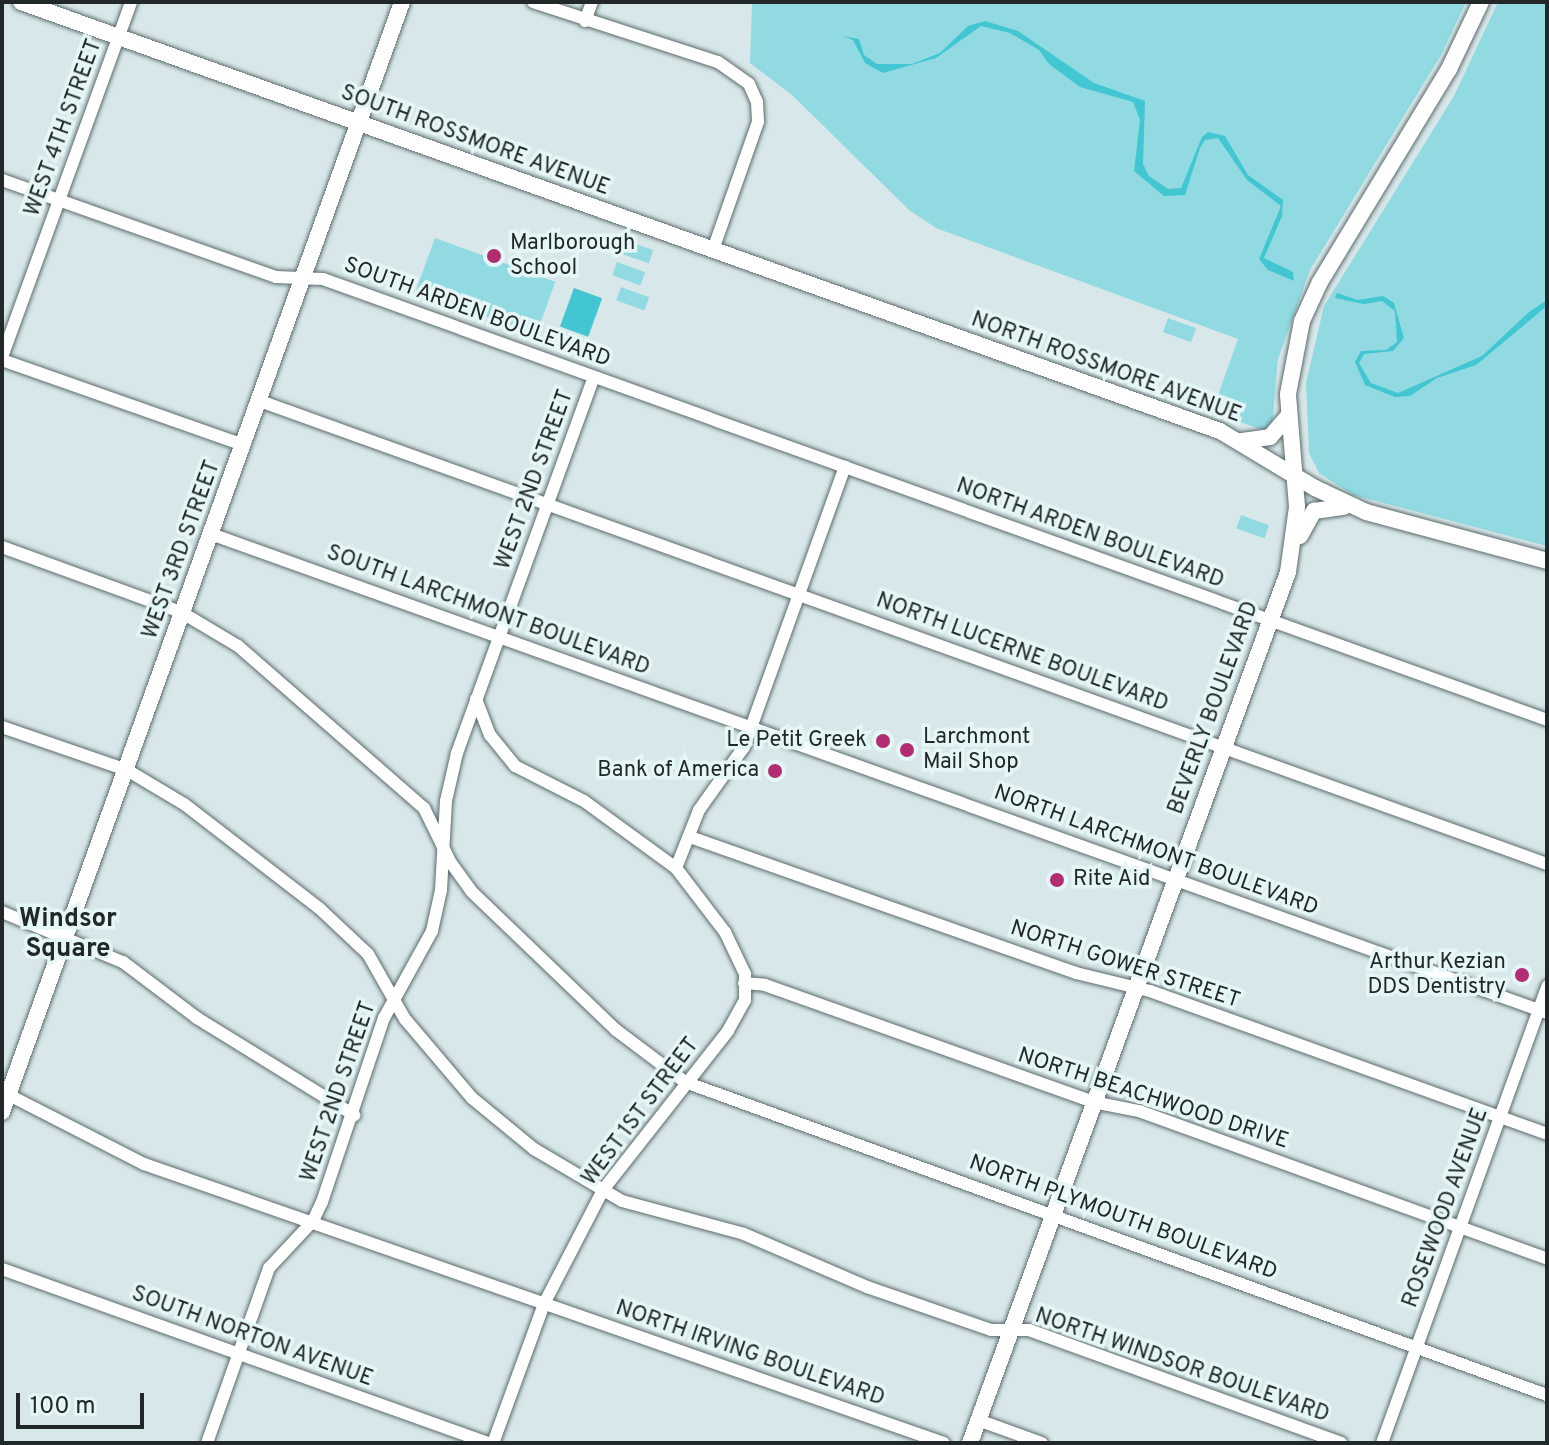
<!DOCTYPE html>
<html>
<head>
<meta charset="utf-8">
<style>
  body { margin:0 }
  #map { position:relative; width:1549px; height:1445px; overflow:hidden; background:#d8e8ea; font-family:Overpass,sans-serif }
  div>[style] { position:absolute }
  .green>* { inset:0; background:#91dae1; transform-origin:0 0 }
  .water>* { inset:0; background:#42c6d2; transform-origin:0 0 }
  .roads { filter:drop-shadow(0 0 2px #5c6b6c) drop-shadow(0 0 2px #5c6b6c) }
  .minor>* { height:12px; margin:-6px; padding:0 6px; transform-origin:6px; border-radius:6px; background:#fff }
  .major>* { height:16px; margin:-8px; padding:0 8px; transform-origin:8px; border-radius:8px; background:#fff }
  .dots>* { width:22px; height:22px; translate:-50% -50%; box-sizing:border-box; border:4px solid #e5f6f7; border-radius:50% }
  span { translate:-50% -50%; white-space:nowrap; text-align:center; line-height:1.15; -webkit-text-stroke:7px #e5f6f7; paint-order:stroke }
  .street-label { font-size:22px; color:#222829 }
  .poi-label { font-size:22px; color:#222829 }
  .left { translate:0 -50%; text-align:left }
  .right { translate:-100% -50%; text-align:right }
  .quarter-label { font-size:26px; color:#222829; font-weight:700 }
  .frame { position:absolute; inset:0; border:4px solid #222829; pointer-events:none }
  .scale { position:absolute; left:16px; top:1393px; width:128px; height:36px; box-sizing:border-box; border:4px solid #222829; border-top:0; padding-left:10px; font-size:24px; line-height:28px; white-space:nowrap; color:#222829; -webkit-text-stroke:6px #e5f6f7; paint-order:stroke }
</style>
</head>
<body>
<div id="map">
  <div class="green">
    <i style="clip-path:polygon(752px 2px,1466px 2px,1441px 55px,1310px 270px,1278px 359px,1272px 426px,1263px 430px,1212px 412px,1238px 339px,936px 228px,909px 210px,792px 95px,750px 63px)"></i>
    <i style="clip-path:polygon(1498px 2px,1547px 2px,1547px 546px,1353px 495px,1319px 473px,1309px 453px,1306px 383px,1324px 306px,1454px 96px)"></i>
    <i style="left:435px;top:238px;width:128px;height:56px;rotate:20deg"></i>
    <i style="left:624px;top:240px;width:31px;height:14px;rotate:19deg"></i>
    <i style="left:617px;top:262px;width:30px;height:14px;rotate:20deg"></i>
    <i style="left:621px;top:287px;width:30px;height:14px;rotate:20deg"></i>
    <i style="left:1168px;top:318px;width:30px;height:15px;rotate:20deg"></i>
    <i style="left:1241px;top:515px;width:30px;height:14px;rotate:20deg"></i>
  </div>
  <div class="water">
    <i style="clip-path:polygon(985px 21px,1018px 31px,1094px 83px,1145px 101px,1143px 164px,1149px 176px,1168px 189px,1181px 188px,1202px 137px,1208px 132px,1225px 136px,1248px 175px,1283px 200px,1282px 216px,1264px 258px,1293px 272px,1294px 281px,1268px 270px,1259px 259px,1281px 206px,1247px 180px,1218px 138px,1205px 140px,1200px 148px,1185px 195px,1164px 196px,1134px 171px,1140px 120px,1133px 102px,1080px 87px,1049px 64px,1039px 50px,1010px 33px,981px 26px,936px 58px,883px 73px,865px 63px,853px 40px,843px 36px,859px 39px,864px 55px,877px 64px,912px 64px,940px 53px,968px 26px)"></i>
    <i style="left:574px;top:288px;width:30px;height:41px;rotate:20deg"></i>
    <i style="clip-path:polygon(1337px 293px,1358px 300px,1383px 296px,1394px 303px,1404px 338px,1393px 351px,1364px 354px,1359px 363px,1371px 383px,1398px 393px,1482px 356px,1529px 312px,1547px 300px,1547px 306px,1476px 365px,1437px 378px,1410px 396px,1395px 397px,1365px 385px,1355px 362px,1361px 351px,1386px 350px,1397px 342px,1395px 311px,1382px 301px,1364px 304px,1335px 298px)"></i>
  </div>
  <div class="roads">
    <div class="minor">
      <i style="left:533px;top:2px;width:194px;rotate:18deg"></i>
      <i style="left:718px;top:62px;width:38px;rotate:35deg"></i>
      <i style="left:749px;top:84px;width:20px;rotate:66deg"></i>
      <i style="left:757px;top:102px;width:20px;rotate:87deg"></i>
      <i style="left:758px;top:122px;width:136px;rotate:109.4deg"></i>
      <i style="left:585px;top:21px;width:20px;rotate:-70deg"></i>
      <i style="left:2px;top:180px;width:291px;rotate:19.5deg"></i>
      <i style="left:276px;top:277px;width:47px;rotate:2.4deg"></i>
      <i style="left:323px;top:279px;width:1301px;rotate:19.81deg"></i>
      <i style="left:2px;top:357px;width:378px;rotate:-70deg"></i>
      <i style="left:2px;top:360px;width:256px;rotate:19.4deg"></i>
      <i style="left:260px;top:401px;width:1368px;rotate:19.79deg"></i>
      <i style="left:211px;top:534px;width:1419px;rotate:19.72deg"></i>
      <i style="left:2px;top:547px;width:190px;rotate:20deg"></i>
      <i style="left:181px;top:612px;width:66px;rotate:30.8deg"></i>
      <i style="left:238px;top:646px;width:247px;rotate:41.1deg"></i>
      <i style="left:424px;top:808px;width:61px;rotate:63.9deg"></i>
      <i style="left:451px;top:863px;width:34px;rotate:54deg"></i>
      <i style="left:471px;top:891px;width:201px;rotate:43.8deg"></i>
      <i style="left:616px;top:1030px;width:86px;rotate:37deg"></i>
      <i style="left:685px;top:1082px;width:917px;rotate:19.96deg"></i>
      <i style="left:476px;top:699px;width:39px;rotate:69deg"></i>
      <i style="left:490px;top:735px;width:40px;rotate:51deg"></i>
      <i style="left:515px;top:766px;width:77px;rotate:26.9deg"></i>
      <i style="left:584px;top:801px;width:114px;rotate:36.1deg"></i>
      <i style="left:676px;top:868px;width:81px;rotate:52.6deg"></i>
      <i style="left:725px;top:932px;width:47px;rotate:64.5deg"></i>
      <i style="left:745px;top:974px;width:26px;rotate:90deg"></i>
      <i style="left:745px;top:1000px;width:35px;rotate:119deg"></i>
      <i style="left:728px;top:1031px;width:202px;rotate:128.2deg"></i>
      <i style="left:603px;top:1190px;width:128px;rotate:117.4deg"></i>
      <i style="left:544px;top:1304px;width:148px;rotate:110.1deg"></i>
      <i style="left:2px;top:727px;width:132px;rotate:19deg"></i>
      <i style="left:127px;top:770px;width:66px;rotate:30.8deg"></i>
      <i style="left:184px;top:804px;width:170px;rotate:37.6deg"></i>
      <i style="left:319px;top:908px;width:67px;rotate:43.2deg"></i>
      <i style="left:368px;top:954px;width:75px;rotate:60.4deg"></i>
      <i style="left:405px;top:1019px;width:104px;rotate:49.7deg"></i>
      <i style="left:472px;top:1098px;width:80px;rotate:39.4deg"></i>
      <i style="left:534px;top:1149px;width:102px;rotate:30.6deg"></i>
      <i style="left:622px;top:1201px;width:126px;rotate:15.1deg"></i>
      <i style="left:744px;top:1234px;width:134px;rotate:23.3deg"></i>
      <i style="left:867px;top:1287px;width:131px;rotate:19.1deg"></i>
      <i style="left:991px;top:1330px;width:38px"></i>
      <i style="left:1029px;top:1330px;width:332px;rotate:19.9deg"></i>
      <i style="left:690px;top:837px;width:409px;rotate:19.4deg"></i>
      <i style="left:1076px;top:973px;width:76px;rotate:13.7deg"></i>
      <i style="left:1150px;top:991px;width:422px;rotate:19.8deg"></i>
      <i style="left:676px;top:868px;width:62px;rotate:-68.4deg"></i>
      <i style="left:699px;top:810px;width:77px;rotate:-54.5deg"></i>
      <i style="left:744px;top:747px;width:298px;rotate:-70.2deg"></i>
      <i style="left:2px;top:912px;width:131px;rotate:22.5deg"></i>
      <i style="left:123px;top:962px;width:93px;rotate:37.1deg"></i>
      <i style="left:197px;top:1018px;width:185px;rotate:31.7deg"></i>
      <i style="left:744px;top:983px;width:21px;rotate:5deg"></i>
      <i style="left:765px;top:985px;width:348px;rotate:19.6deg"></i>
      <i style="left:1093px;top:1102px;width:47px;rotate:11.1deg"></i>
      <i style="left:1139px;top:1111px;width:434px;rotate:19.9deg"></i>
      <i style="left:3px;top:1092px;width:158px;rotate:27.1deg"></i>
      <i style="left:144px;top:1164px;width:847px;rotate:19.23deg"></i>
      <i style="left:2px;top:1269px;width:516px;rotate:19.7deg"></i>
      <i style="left:978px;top:1420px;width:68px;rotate:19.8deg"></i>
      <i style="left:207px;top:1443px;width:186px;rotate:-70.5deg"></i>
      <i style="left:269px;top:1268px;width:64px;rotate:-46.9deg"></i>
      <i style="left:313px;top:1221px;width:21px;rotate:-65deg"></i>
      <i style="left:322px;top:1202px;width:194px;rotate:-71.4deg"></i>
      <i style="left:384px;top:1018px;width:99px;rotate:-61.1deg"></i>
      <i style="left:432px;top:931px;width:42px;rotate:-77.6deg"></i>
      <i style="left:441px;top:890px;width:89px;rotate:-86.8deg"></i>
      <i style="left:446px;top:801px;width:49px;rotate:-77.1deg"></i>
      <i style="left:457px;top:753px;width:400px;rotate:-70deg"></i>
      <i style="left:1382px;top:1443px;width:486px;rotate:-70.1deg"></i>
    </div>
    <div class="major">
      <i style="left:21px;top:2px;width:1273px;rotate:19.69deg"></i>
      <i style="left:1220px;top:431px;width:111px;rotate:31deg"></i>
      <i style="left:1315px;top:488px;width:56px;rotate:25.2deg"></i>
      <i style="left:1366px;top:512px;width:188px;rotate:15.1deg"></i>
      <i style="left:1242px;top:441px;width:28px;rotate:-8deg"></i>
      <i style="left:1270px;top:437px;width:28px;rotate:-49deg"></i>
      <i style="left:1300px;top:536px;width:29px;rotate:-61deg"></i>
      <i style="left:1314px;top:511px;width:30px;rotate:-8deg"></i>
      <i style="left:2px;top:1112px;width:1180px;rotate:-70.18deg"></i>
      <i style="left:970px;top:1443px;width:927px;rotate:-69.94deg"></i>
      <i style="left:1288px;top:572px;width:66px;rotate:-82.1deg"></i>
      <i style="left:1297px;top:507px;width:113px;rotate:-94.6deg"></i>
      <i style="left:1288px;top:394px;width:74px;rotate:-79.1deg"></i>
      <i style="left:1302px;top:321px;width:43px;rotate:-65.2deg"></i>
      <i style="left:1320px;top:282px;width:249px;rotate:-58.8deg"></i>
      <i style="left:1449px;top:69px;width:74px;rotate:-64.5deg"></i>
    </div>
  </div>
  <div class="dots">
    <i style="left:494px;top:256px;background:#b32d72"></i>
    <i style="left:883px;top:741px;background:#b32d72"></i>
    <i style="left:907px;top:750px;background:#b32d72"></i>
    <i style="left:775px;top:771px;background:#b32d72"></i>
    <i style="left:1057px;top:880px;background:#b32d72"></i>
    <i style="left:1522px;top:975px;background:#b32d72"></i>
  </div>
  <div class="street-label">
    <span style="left:64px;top:128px;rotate:-70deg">WEST 4TH STREET</span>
    <span style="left:475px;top:141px;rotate:20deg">SOUTH ROSSMORE AVENUE</span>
    <span style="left:477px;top:313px;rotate:20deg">SOUTH ARDEN BOULEVARD</span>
    <span style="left:1106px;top:368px;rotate:20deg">NORTH ROSSMORE AVENUE</span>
    <span style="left:535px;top:480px;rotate:-70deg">WEST 2ND STREET</span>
    <span style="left:1090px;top:534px;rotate:20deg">NORTH ARDEN BOULEVARD</span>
    <span style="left:182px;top:550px;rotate:-70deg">WEST 3RD STREET</span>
    <span style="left:488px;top:611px;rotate:20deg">SOUTH LARCHMONT BOULEVARD</span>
    <span style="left:1022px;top:653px;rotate:20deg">NORTH LUCERNE BOULEVARD</span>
    <span style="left:1214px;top:708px;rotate:-70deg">BEVERLY BOULEVARD</span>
    <span style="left:1156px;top:851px;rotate:20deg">NORTH LARCHMONT BOULEVARD</span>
    <span style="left:1125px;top:965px;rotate:18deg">NORTH GOWER STREET</span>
    <span style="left:339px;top:1092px;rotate:-71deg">WEST 2ND STREET</span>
    <span style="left:1153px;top:1099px;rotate:18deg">NORTH BEACHWOOD DRIVE</span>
    <span style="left:641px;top:1112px;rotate:-53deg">WEST 1ST STREET</span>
    <span style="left:1446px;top:1208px;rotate:-70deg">ROSEWOOD AVENUE</span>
    <span style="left:1123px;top:1218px;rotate:20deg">NORTH PLYMOUTH BOULEVARD</span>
    <span style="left:252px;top:1337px;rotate:20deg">SOUTH NORTON AVENUE</span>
    <span style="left:750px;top:1354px;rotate:19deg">NORTH IRVING BOULEVARD</span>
    <span style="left:1182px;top:1366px;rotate:19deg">NORTH WINDSOR BOULEVARD</span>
  </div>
  <div class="poi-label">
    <span class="left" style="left:510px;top:256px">Marlborough<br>School</span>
    <span class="left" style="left:923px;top:750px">Larchmont<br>Mail Shop</span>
    <span class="right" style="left:867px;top:741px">Le Petit Greek</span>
    <span class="right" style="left:759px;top:771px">Bank of America</span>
    <span class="left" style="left:1073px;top:880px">Rite Aid</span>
    <span class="right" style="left:1506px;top:975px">Arthur Kezian<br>DDS Dentistry</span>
  </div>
  <div class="quarter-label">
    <span style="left:68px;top:935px">Windsor<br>Square</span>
  </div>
  <div class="frame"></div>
  <div class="scale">100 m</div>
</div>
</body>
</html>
